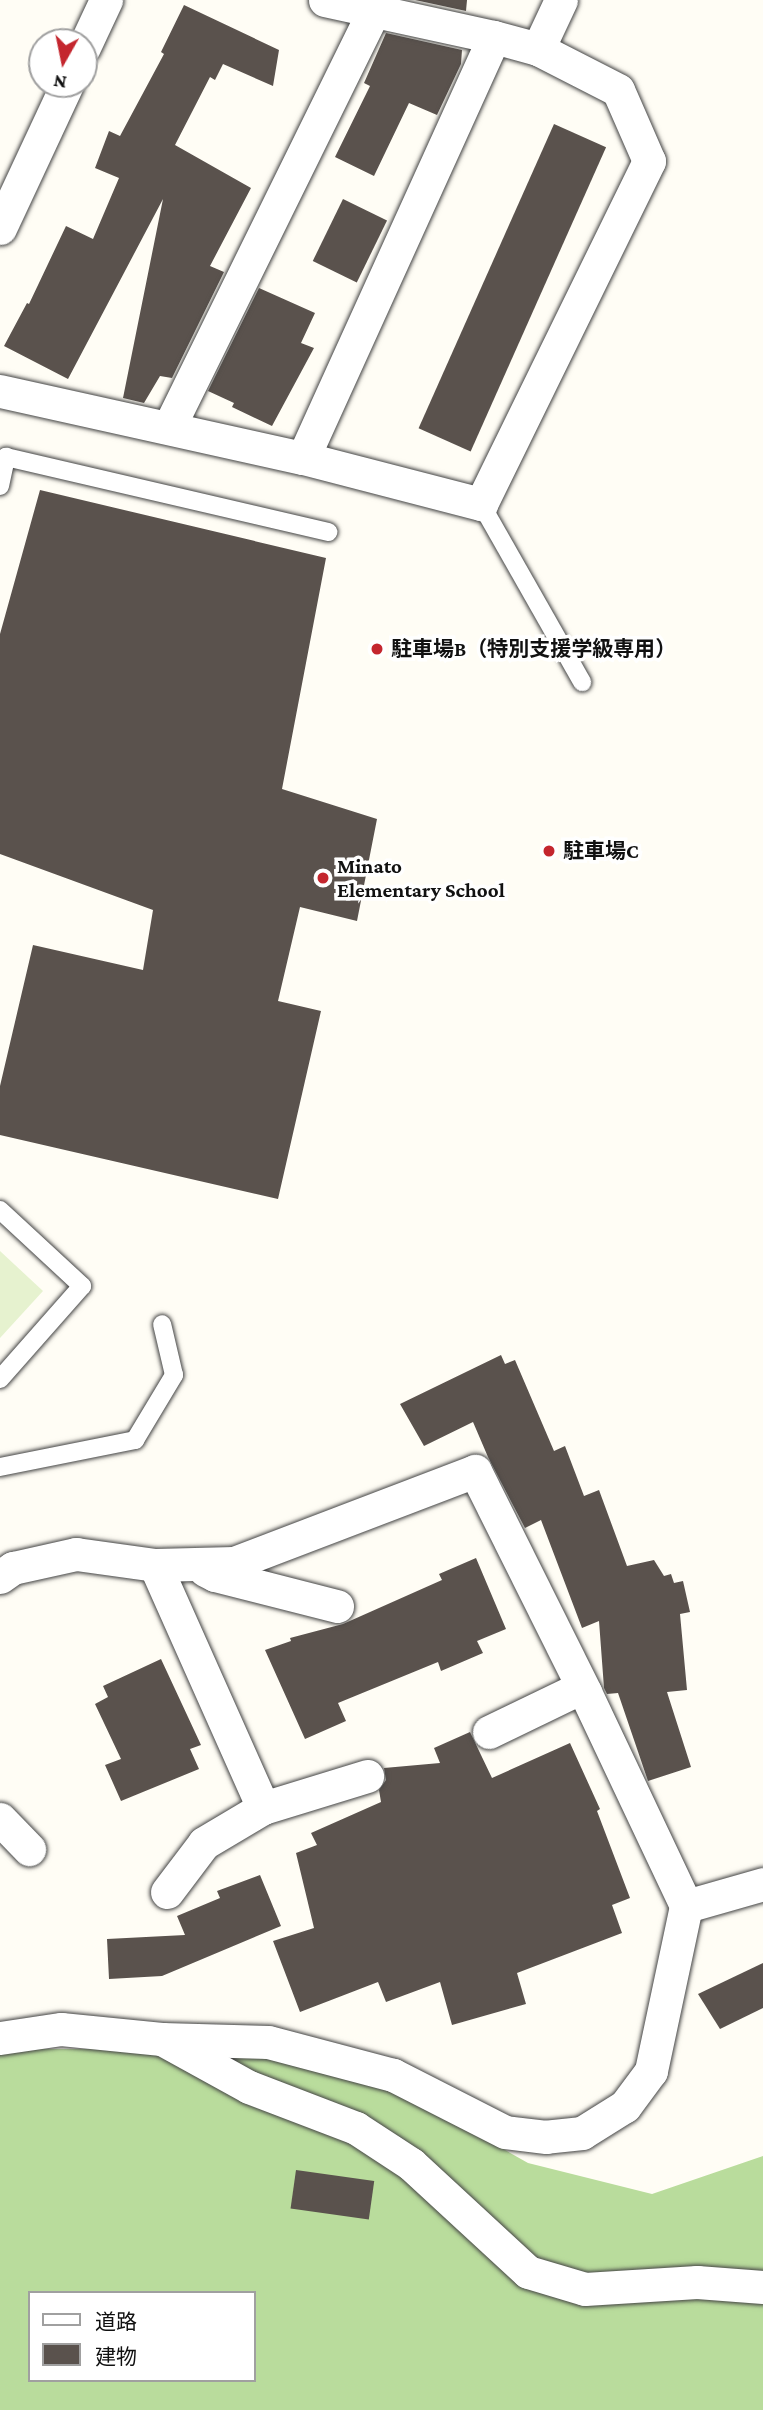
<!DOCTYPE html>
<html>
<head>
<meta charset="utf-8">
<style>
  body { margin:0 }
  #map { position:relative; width:763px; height:2410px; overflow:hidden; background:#fffdf5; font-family:"Crimson Pro","Noto Sans JP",serif }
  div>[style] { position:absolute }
  .forest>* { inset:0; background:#b9dc9c }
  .pitch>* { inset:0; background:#e6f2cf }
  .building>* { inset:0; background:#5a524d; transform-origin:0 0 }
  .roads { filter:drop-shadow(0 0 2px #444) drop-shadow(0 0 2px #444) }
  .service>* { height:18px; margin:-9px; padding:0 9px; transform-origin:9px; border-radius:9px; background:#fff }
  .minor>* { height:33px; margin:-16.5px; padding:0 16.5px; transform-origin:16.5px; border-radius:16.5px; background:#fff }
  .dots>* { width:19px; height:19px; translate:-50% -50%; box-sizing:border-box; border:4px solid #fff; border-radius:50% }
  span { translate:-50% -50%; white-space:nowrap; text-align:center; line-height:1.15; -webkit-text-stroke:7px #fff; paint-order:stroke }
  .poi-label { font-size:21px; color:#111; font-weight:700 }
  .left { translate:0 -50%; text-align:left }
  .legend { position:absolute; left:28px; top:2291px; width:228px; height:91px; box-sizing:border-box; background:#fff; border:2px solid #a0a0a0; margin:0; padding:9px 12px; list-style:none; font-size:21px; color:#111 }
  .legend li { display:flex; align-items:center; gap:14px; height:35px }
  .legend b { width:35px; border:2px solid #a0a0a0 }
  .north { position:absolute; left:28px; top:28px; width:70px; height:70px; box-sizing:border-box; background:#fff; border:2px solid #a0a0a0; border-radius:50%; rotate:189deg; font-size:19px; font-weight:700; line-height:28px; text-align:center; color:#111 }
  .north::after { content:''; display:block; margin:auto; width:24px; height:32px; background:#c4262e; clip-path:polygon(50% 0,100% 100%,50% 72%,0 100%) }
</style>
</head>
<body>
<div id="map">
  <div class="forest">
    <i style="clip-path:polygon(evenodd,0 2049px,139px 2049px,266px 2054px,389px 2084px,528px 2163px,652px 2194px,763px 2156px,763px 2410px,0 2410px,0 2049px,30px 2293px,254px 2293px,254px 2380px,30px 2380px,30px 2293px)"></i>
  </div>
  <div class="pitch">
    <i style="clip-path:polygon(0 1251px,43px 1291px,0 1338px)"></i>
  </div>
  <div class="building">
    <i style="clip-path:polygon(415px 0,467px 0,466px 11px)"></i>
    <i style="clip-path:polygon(184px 5px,279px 50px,273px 86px,223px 64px,215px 80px,210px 77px,175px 145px,251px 188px,210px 266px,224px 272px,172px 378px,160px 376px,144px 403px,123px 398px,163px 199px,68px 379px,4px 346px,27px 303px,29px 304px,66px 226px,93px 239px,119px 178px,95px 168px,109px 131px,120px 136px,164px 54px,161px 52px)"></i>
    <i style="clip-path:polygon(386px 33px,462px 50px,461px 64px,437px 115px,409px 103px,374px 176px,335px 157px,370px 86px,364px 83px)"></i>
    <i style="left:554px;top:124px;width:57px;height:333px;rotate:24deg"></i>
    <i style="left:343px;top:199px;width:49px;height:69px;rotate:26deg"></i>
    <i style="clip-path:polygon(259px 288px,315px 313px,301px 343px,314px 348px,272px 426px,232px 407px,234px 403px,208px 391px)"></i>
    <i style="clip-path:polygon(40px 490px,326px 558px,282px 789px,377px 819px,357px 921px,300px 907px,278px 1001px,321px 1011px,278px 1199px,0 1135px,0 1086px,33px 945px,143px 970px,153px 910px,0 854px,0 634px)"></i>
    <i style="clip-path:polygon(501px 1355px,505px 1364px,515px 1360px,554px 1451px,565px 1446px,584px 1496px,599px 1490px,627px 1566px,654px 1560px,664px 1576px,671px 1574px,674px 1583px,683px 1581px,690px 1612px,680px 1614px,687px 1690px,667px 1692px,691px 1767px,648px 1781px,618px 1693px,607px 1694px,604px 1688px,599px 1621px,582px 1628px,541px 1520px,525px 1528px,488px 1457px,473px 1422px,424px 1446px,400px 1404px)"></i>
    <i style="clip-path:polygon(476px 1558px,506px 1629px,477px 1641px,483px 1653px,441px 1671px,438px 1662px,338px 1703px,346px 1721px,305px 1739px,265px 1650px,291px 1641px,290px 1638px,343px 1624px,442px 1580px,439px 1574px)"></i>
    <i style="clip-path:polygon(161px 1659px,201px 1745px,190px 1749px,199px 1769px,121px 1801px,105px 1765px,121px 1759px,95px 1704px,108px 1697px,103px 1686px)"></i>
    <i style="clip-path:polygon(470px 1732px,492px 1778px,570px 1743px,600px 1809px,597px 1811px,630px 1898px,612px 1905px,622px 1933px,517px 1973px,526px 2004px,452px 2025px,440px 1982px,386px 2002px,378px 1982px,300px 2012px,273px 1941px,314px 1928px,296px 1853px,317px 1845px,311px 1833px,381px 1802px,379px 1790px,386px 1780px,384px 1768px,440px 1763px,434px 1748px)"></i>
    <i style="clip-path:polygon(260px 1875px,281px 1926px,162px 1976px,109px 1979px,107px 1939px,185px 1935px,177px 1916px,220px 1898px,217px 1891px)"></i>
    <i style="clip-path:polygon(763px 1963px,763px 2008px,720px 2029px,698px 1994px)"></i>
    <i style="left:296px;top:2170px;width:79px;height:39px;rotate:8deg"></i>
  </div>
  <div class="roads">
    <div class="service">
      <i style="left:0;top:486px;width:30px;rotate:-78deg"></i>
      <i style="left:6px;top:457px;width:331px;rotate:13.1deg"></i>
      <i style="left:481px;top:504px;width:205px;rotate:60.4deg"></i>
      <i style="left:0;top:1210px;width:112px;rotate:42.8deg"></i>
      <i style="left:82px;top:1286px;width:124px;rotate:131.4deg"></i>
      <i style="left:0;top:1467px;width:138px;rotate:-11.3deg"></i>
      <i style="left:135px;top:1440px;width:76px;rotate:-59deg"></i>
      <i style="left:174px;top:1375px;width:52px;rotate:-103.2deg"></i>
    </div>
    <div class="minor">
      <i style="left:84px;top:47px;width:52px;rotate:-64.9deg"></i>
      <i style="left:538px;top:49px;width:54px;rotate:-64.9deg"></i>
      <i style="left:0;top:228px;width:159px;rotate:-65deg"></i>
      <i style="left:0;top:391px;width:310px;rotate:12.5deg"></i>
      <i style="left:303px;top:458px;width:184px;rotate:14.5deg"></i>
      <i style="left:481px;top:504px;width:382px;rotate:-63.9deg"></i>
      <i style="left:649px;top:161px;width:77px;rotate:-113.6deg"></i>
      <i style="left:618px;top:90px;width:90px;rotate:-152.9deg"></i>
      <i style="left:538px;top:49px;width:46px;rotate:-164.7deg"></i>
      <i style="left:169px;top:427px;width:466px;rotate:-63.8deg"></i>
      <i style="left:303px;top:458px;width:462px;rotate:-65.6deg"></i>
      <i style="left:494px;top:37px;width:173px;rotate:-167.7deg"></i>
      <i style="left:155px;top:1565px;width:266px;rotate:66deg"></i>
      <i style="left:205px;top:1570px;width:11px;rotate:27deg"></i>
      <i style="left:215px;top:1575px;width:126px;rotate:14.3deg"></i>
      <i style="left:0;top:1577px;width:16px;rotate:-35deg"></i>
      <i style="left:13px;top:1568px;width:65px;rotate:-12.5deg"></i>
      <i style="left:76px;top:1554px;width:80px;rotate:7.9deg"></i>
      <i style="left:155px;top:1565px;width:79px;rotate:-1.5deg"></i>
      <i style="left:234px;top:1563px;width:258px;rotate:-20.9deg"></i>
      <i style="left:475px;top:1471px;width:247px;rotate:63.5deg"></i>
      <i style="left:585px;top:1692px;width:237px;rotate:64.7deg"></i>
      <i style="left:686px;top:1906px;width:169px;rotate:102deg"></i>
      <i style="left:651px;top:2071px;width:44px;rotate:126.6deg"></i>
      <i style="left:625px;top:2106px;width:51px;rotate:147.9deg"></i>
      <i style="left:582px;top:2133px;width:36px;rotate:174deg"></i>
      <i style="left:546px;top:2137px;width:41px;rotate:-173deg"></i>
      <i style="left:505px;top:2132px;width:126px;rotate:-153deg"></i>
      <i style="left:393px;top:2075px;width:129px;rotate:-165.2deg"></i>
      <i style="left:268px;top:2042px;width:106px;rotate:-178.4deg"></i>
      <i style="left:489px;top:1732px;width:103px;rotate:-25.8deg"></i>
      <i style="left:0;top:1819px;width:42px;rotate:46deg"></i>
      <i style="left:167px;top:1892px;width:61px;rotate:-52.9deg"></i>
      <i style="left:204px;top:1843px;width:69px;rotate:-30.7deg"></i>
      <i style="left:263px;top:1808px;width:109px;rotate:-17.1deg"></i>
      <i style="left:686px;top:1906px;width:80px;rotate:-15.9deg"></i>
      <i style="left:0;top:2038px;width:62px;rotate:-8.4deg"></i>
      <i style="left:61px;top:2029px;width:101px;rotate:5.7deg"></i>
      <i style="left:162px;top:2039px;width:99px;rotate:28.9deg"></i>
      <i style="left:249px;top:2087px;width:115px;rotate:21deg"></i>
      <i style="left:356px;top:2128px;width:66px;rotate:33.2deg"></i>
      <i style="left:411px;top:2164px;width:159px;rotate:42.7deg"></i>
      <i style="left:528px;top:2272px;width:59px;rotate:16.6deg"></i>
      <i style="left:585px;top:2289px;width:112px;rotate:-3.6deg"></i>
      <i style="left:697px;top:2282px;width:66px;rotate:4.3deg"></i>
    </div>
  </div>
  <div class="dots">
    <i style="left:377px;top:649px;background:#c4262e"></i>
    <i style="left:549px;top:851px;background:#c4262e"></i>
    <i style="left:323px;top:878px;background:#c4262e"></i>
  </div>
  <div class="poi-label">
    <span class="left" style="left:391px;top:649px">駐車場B（特別支援学級専用）</span>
    <span class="left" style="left:563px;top:851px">駐車場C</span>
    <span class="left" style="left:337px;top:878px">Minato<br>Elementary School</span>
  </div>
  <ul class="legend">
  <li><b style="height:9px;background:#fff"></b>道路</li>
  <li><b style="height:19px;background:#5a524d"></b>建物</li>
  </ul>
  <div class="north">N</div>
</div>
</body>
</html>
